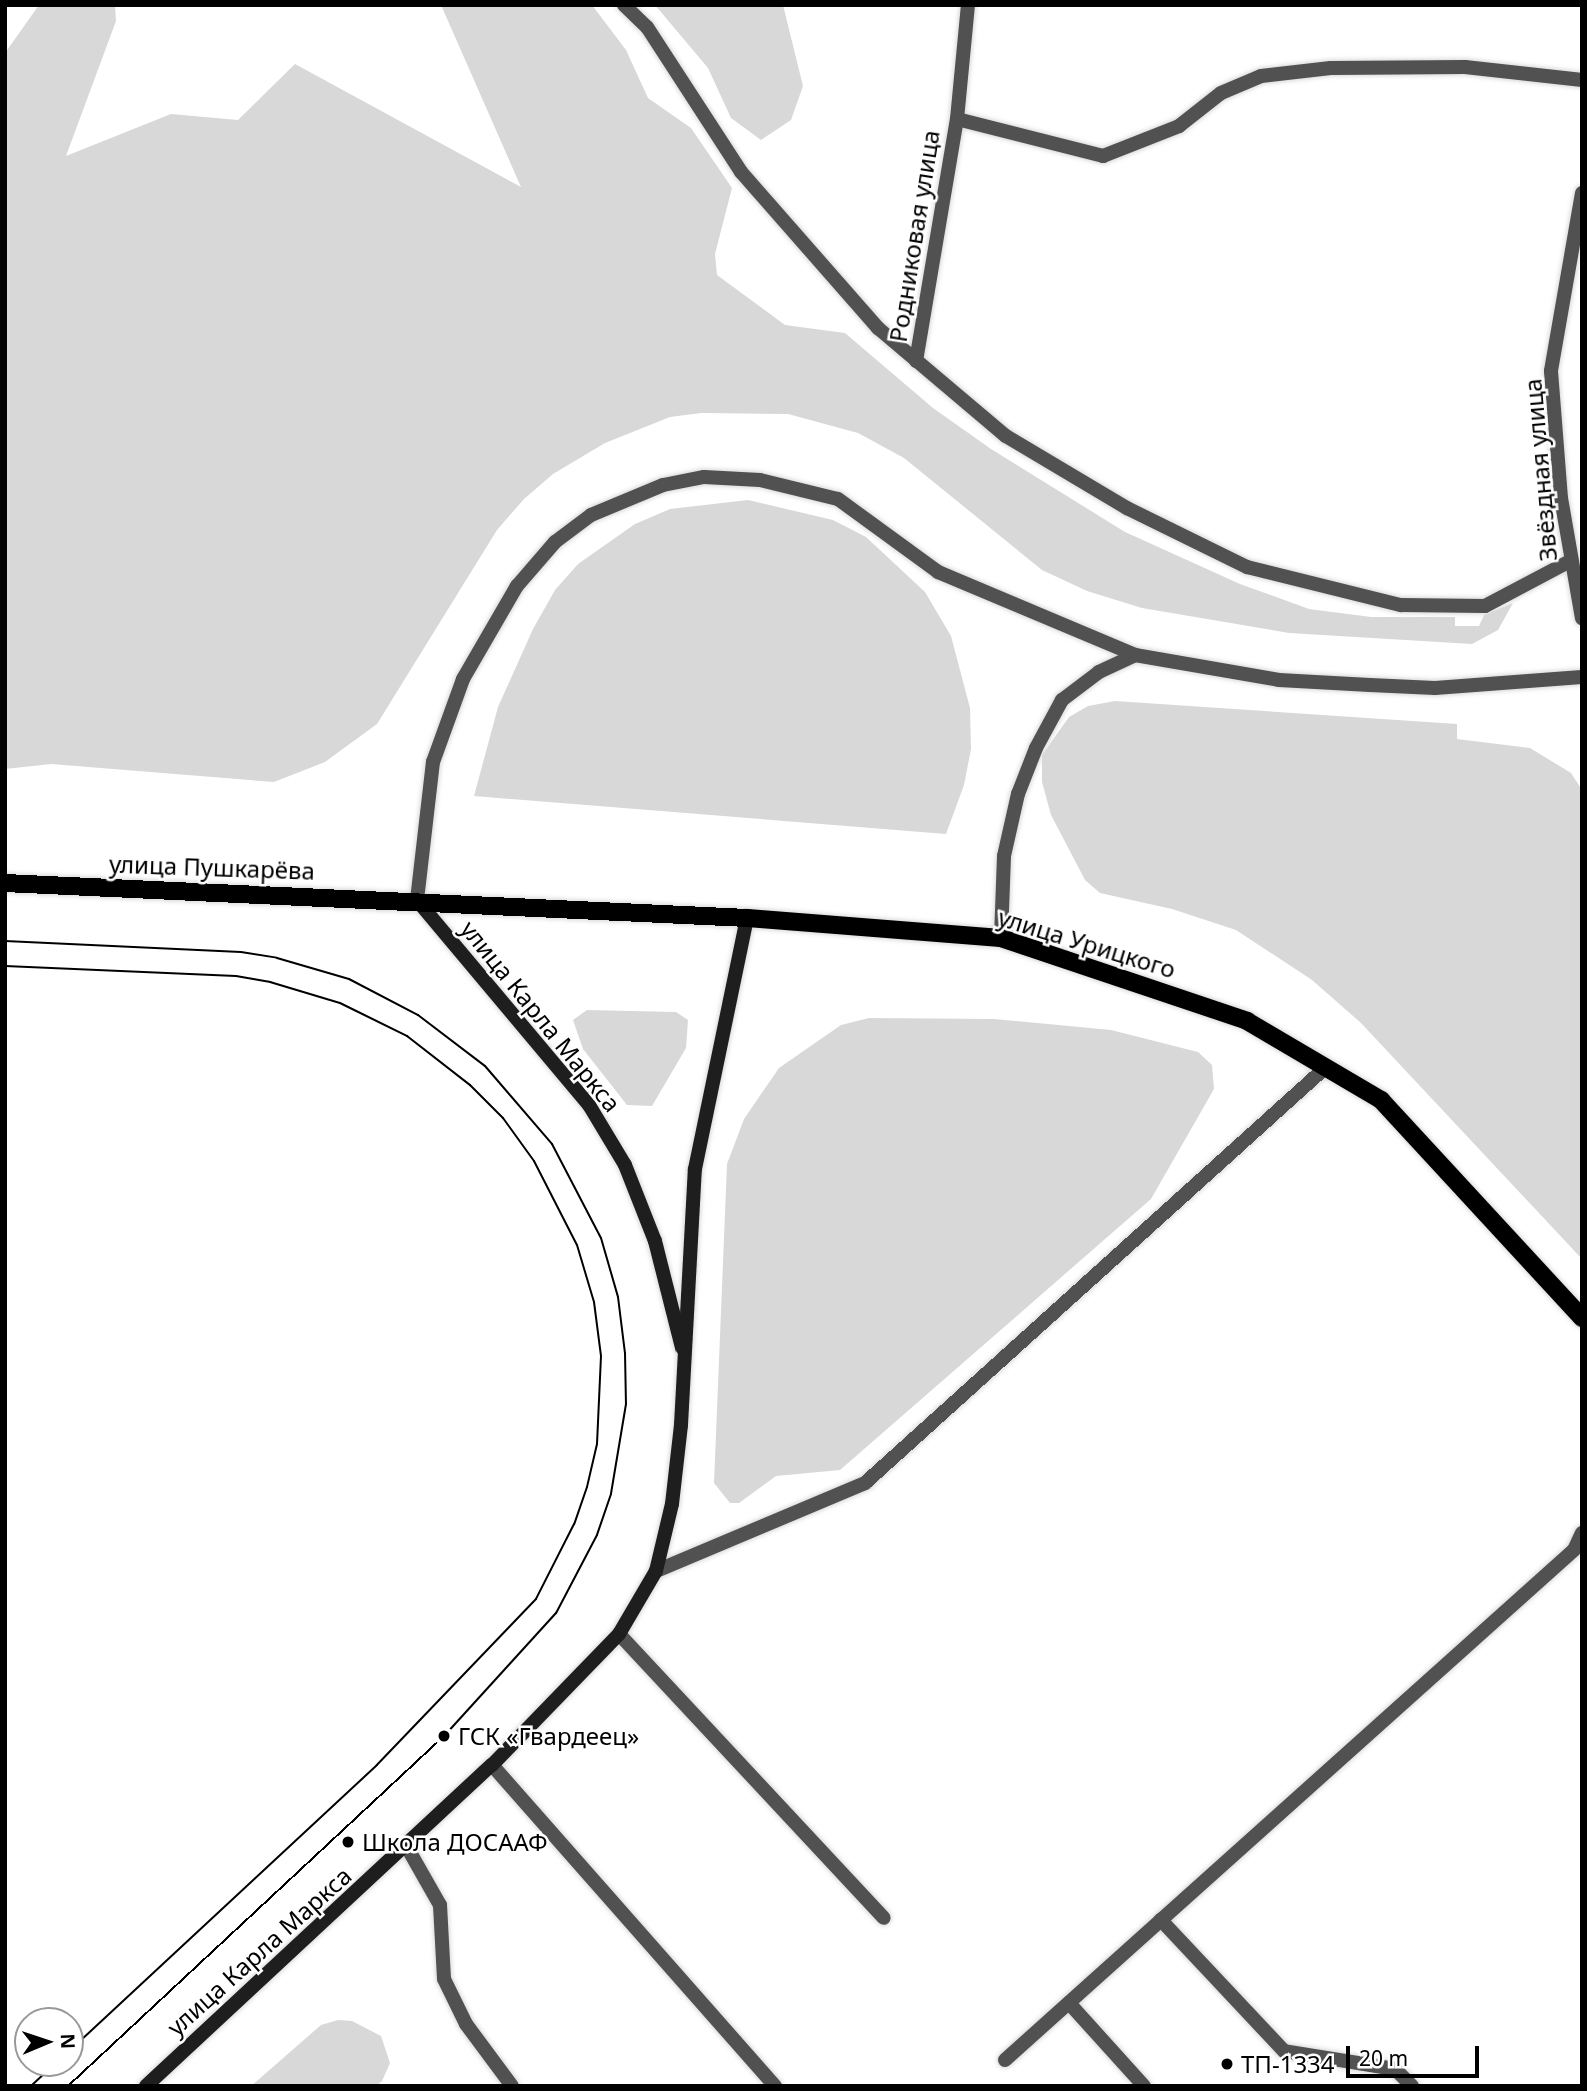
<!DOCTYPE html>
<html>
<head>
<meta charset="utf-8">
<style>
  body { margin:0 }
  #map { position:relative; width:1587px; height:2091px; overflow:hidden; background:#fff; font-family:"Noto Sans",sans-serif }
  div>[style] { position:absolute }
  .green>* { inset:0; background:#d8d8d8 }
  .roads { filter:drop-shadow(0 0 2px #dbdbdb) drop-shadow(0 0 2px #dbdbdb) }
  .service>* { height:14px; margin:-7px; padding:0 7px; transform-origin:7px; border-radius:7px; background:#515151 }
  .minor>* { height:14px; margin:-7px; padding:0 7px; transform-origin:7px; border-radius:7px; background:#515151 }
  .tertiary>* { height:14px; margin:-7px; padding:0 7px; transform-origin:7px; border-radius:7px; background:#515151 }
  .secondary>* { height:14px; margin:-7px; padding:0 7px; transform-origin:7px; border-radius:7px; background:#1e1e1e }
  .primary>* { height:18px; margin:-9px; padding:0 9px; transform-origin:9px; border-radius:9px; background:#000 }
  .tram>* { height:2px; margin:-1px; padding:0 1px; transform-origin:1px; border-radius:1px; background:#000 }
  .dots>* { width:19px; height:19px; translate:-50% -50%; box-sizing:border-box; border:4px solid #fff; border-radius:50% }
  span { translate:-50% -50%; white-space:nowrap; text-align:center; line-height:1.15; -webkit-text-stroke:5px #fff; paint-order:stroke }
  .street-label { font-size:24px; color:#000 }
  .poi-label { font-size:24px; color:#000 }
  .left { translate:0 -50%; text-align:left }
  .frame { position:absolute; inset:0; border:7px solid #000; pointer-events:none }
  .north { position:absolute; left:14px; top:2007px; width:70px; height:70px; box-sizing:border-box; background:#fff; border:2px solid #999; border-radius:50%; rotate:88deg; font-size:19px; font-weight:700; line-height:28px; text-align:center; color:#000 }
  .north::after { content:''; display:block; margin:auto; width:24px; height:32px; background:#000; clip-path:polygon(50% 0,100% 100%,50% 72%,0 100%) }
  .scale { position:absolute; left:1346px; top:2046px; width:133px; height:32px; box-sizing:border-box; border:4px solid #000; border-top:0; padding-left:9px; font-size:21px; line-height:24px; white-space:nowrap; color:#000; -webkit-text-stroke:5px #fff; paint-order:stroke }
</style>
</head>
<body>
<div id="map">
  <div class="green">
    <i style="clip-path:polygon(39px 5px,115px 5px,116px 21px,66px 156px,171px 114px,238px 120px,295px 64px,521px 187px,441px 5px,592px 5px,626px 50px,648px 98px,691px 128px,732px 188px,715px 254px,717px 275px,785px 325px,845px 333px,933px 408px,991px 449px,1125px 532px,1240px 584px,1309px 609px,1371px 617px,1455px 617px,1455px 626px,1479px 626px,1484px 615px,1513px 603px,1498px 630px,1472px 644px,1289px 633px,1142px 608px,1087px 591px,1042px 570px,904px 458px,858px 433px,788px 414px,701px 413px,670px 417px,605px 443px,553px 474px,524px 499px,497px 530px,377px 724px,325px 762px,274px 782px,51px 764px,5px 769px,5px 53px)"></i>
    <i style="clip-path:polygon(655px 5px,783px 5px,803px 86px,791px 120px,761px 140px,731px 118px,708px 68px)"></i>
    <i style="clip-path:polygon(748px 500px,833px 520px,866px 537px,925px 592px,951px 636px,970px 708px,971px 749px,964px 785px,946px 834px,474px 796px,498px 707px,533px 629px,555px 590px,578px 564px,635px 524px,670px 509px)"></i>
    <i style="clip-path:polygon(1115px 701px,1457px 724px,1457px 739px,1530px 748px,1571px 773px,1582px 790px,1582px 1259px,1361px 1023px,1312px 980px,1236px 930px,1172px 909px,1100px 893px,1085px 880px,1051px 815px,1042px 782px,1042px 755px,1069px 717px,1088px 706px)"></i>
    <i style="clip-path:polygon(587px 1010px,676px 1012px,688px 1020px,686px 1048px,652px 1106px,627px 1105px,583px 1049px,573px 1020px)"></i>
    <i style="clip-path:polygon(869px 1018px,994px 1019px,1111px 1030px,1198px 1052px,1212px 1065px,1214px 1089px,1151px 1199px,840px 1470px,776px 1476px,739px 1503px,730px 1503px,714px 1483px,727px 1164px,744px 1119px,779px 1068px,841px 1025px)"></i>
    <i style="clip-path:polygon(338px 2020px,352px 2021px,381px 2036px,390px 2063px,382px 2081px,376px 2086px,251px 2086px,321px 2025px)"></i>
  </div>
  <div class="roads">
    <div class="service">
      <i style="left:656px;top:1571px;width:227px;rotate:-22.8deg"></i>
      <i style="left:865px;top:1483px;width:621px;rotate:-42.06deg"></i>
      <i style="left:619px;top:1634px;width:388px;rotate:47deg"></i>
      <i style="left:492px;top:1765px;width:428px;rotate:48.6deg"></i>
      <i style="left:407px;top:1847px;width:67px;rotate:60.4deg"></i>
      <i style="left:440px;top:1905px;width:74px;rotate:86.9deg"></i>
      <i style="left:444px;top:1979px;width:50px;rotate:63.9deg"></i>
      <i style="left:466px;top:2024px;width:77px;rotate:53.4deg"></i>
      <i style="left:1069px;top:2003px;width:112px;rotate:47.9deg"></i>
      <i style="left:1005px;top:2060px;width:210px;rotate:-41.9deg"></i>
      <i style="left:1412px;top:2086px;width:24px;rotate:-135deg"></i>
      <i style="left:1395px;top:2069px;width:112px;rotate:-170.8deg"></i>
      <i style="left:1284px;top:2051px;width:180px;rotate:-133.2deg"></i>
      <i style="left:1161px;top:1920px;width:554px;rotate:-41.86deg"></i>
      <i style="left:1574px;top:1550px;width:19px;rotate:-65deg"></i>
    </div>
    <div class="minor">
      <i style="left:624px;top:5px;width:32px;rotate:44deg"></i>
      <i style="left:647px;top:27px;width:173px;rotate:57deg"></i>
      <i style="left:741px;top:172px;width:208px;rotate:48.7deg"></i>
      <i style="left:878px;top:328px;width:167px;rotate:40.2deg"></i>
      <i style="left:1006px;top:436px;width:141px;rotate:30.8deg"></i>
      <i style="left:1127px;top:508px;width:134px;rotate:26.2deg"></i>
      <i style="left:1247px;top:567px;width:159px;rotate:13.9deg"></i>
      <i style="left:1401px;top:605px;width:84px;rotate:0.7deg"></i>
      <i style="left:1485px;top:606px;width:96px;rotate:-27.9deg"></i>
      <i style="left:957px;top:119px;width:151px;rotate:14.2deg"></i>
      <i style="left:1103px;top:156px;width:82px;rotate:-21.5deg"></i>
      <i style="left:1179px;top:126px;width:53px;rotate:-38.2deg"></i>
      <i style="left:1221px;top:93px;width:43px;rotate:-23deg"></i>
      <i style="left:1261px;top:76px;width:70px;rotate:-6.5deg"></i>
      <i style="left:1331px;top:68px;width:134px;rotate:-0.4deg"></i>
      <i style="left:1465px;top:67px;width:118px;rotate:6.3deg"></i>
      <i style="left:916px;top:361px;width:245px;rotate:-80.4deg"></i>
      <i style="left:957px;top:119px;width:115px;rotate:-84.5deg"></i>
    </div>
    <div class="tertiary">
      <i style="left:1582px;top:193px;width:181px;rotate:99.9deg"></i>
      <i style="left:1551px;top:371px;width:127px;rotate:85.5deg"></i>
      <i style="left:1561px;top:498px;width:122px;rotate:80.1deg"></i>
      <i style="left:417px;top:900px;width:139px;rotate:-83.4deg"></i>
      <i style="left:433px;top:762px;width:88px;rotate:-70.1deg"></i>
      <i style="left:463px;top:679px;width:108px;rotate:-59.9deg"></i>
      <i style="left:517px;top:586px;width:58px;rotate:-49.2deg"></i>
      <i style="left:555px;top:542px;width:45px;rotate:-36.9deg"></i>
      <i style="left:591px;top:515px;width:78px;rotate:-22.6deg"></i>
      <i style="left:663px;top:485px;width:42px;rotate:-11deg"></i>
      <i style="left:704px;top:477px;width:56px;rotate:3.1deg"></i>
      <i style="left:760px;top:480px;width:80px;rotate:13.7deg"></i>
      <i style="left:838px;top:499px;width:124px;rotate:36.1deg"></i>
      <i style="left:938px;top:572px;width:214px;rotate:22.8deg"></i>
      <i style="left:1135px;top:655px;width:146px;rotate:9.8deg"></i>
      <i style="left:1279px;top:680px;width:91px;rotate:3.1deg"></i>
      <i style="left:1370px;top:685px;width:65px;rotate:2.6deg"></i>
      <i style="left:1435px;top:688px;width:147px;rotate:-4.3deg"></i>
      <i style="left:1001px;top:938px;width:82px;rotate:-87.9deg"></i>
      <i style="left:1004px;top:856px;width:64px;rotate:-77.3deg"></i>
      <i style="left:1018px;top:794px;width:49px;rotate:-68.6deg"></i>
      <i style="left:1036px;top:748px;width:55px;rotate:-61.6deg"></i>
      <i style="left:1062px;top:700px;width:46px;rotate:-37.1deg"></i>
      <i style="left:1099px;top:672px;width:40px;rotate:-25deg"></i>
    </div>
    <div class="secondary">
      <i style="left:417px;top:900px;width:268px;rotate:50deg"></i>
      <i style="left:589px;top:1105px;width:70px;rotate:59deg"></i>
      <i style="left:625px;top:1165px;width:82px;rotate:68.5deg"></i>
      <i style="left:655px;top:1241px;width:110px;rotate:75.8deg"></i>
      <i style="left:146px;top:2086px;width:472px;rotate:-42.9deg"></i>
      <i style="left:492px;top:1765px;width:182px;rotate:-45.9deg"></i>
      <i style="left:619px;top:1634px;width:73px;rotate:-59.6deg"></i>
      <i style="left:656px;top:1571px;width:69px;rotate:-76.6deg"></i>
      <i style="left:672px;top:1504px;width:80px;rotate:-83.5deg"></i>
      <i style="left:681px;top:1425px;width:256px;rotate:-86.9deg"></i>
      <i style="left:695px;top:1169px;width:256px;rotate:-78.3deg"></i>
    </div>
    <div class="primary">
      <i style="left:5px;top:883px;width:743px;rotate:2.7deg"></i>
      <i style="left:747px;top:918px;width:255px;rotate:4.5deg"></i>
      <i style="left:1001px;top:938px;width:260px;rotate:18.6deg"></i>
      <i style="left:1247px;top:1021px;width:156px;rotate:30.5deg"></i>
      <i style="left:1381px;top:1100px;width:297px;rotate:47.3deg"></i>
    </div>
  </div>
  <div class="tram">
    <i style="left:5px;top:941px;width:236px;rotate:2.7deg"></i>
    <i style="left:241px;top:952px;width:36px;rotate:9deg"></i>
    <i style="left:277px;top:958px;width:75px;rotate:16.3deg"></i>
    <i style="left:349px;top:979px;width:78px;rotate:27.6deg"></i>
    <i style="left:418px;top:1015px;width:84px;rotate:37.3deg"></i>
    <i style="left:485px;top:1066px;width:103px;rotate:49.3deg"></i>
    <i style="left:552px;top:1144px;width:106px;rotate:62.5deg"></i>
    <i style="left:601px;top:1238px;width:61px;rotate:73.9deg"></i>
    <i style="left:618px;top:1297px;width:56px;rotate:82.9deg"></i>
    <i style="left:625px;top:1353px;width:51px;rotate:88.9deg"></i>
    <i style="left:626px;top:1404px;width:91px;rotate:99.5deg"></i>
    <i style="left:611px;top:1494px;width:43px;rotate:108.9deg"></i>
    <i style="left:597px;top:1535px;width:88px;rotate:117.7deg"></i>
    <i style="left:556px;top:1613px;width:166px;rotate:132.3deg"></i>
    <i style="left:444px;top:1736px;width:514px;rotate:137.05deg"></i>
    <i style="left:5px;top:966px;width:231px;rotate:2.5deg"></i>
    <i style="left:236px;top:976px;width:35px;rotate:10deg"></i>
    <i style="left:270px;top:982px;width:73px;rotate:16.7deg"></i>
    <i style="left:340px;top:1003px;width:75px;rotate:26.2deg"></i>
    <i style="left:407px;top:1036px;width:80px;rotate:37.9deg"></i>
    <i style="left:470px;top:1085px;width:47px;rotate:45deg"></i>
    <i style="left:503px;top:1118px;width:53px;rotate:54.2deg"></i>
    <i style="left:534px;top:1161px;width:94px;rotate:62.9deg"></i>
    <i style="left:577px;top:1245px;width:59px;rotate:73.4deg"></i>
    <i style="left:594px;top:1302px;width:54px;rotate:82.6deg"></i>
    <i style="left:601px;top:1356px;width:88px;rotate:92.6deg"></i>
    <i style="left:597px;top:1444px;width:44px;rotate:103.1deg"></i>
    <i style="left:587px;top:1487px;width:39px;rotate:109deg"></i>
    <i style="left:574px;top:1524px;width:84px;rotate:116.9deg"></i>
    <i style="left:536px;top:1599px;width:230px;rotate:133.8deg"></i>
    <i style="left:377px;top:1765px;width:419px;rotate:137.1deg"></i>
    <i style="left:31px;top:2086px;width:34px;rotate:-43deg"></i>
  </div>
  <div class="dots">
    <i style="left:444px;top:1736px;background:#000"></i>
    <i style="left:348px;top:1842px;background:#000"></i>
    <i style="left:1227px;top:2064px;background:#000"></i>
  </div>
  <div class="street-label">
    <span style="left:914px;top:236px;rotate:-81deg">Родниковая улица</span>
    <span style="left:1540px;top:470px;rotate:-95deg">Звёздная улица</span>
    <span style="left:212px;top:867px;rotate:2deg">улица Пушкарёва</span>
    <span style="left:1087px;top:943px;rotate:17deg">улица Урицкого</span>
    <span style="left:541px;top:1016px;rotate:51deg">улица Карла Маркса</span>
    <span style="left:259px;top:1951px;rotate:-42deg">улица Карла Маркса</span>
  </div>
  <div class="poi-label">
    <span class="left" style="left:458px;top:1736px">ГСК «Гвардеец»</span>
    <span class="left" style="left:362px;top:1842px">Школа ДОСААФ</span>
    <span class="left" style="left:1241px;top:2064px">ТП-1334</span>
  </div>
  <div class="frame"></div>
  <div class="north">N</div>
  <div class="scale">20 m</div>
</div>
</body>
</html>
